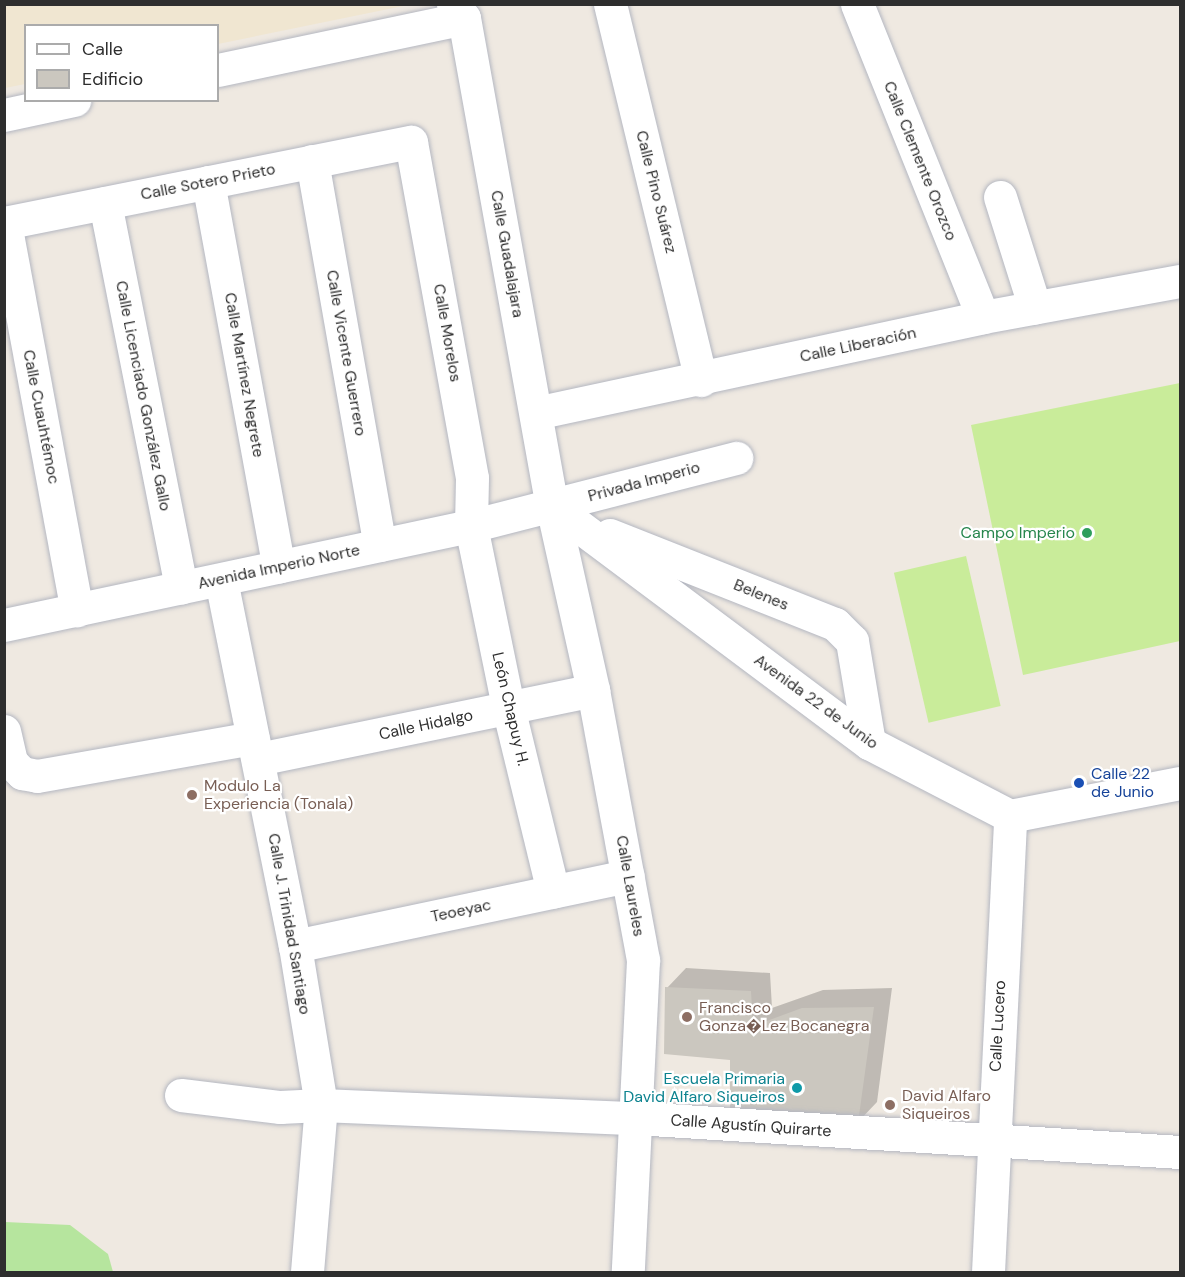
<!DOCTYPE html>
<html>
<head>
<meta charset="utf-8">
<style>
  body { margin:0 }
  #map { position:relative; width:1185px; height:1277px; overflow:hidden; background:#efe9e1; font-family:"DM Sans",sans-serif }
  div>[style] { position:absolute }
  .education>* { inset:0; background:#f0e6d1 }
  .green>* { inset:0; background:#b6e59e }
  .pitch>* { inset:0; background:#c9ec9a; transform-origin:0 0 }
  .shadow>* { inset:0; background:#0003 }
  .building>* { inset:0; background:#cbc7bf }
  .roads { filter:drop-shadow(0 0 2px #b4b7c1) drop-shadow(0 0 2px #b4b7c1) }
  .minor>* { height:33px; margin:-16.5px; padding:0 16.5px; transform-origin:16.5px; border-radius:16.5px; background:#fff }
  .dots>* { width:16px; height:16px; translate:-50% -50%; box-sizing:border-box; border:3px solid #fff; border-radius:50% }
  span { translate:-50% -50%; white-space:nowrap; text-align:center; line-height:1.15; -webkit-text-stroke:4.5px #fff; paint-order:stroke }
  .street-label { font-size:16px; color:#2e2e2e }
  .leisure-label { font-size:16px; color:#27864d }
  .right { translate:-100% -50%; text-align:right }
  .transit-label { font-size:16px; color:#164399 }
  .left { translate:0 -50%; text-align:left }
  .education-label { font-size:16px; color:#785e54 }
  .culture-label { font-size:16px; color:#0d838f }
  .frame { position:absolute; inset:0; border:6px solid #2e2e2e; pointer-events:none }
  .legend { position:absolute; left:24px; top:24px; width:195px; height:78px; box-sizing:border-box; background:#fff; border:2px solid #ababab; margin:0; padding:8px 10px; list-style:none; font-size:18px; color:#2e2e2e }
  .legend li { display:flex; align-items:center; gap:12px; height:30px }
  .legend b { width:30px; border:2px solid #ababab }
</style>
</head>
<body>
<div id="map">
  <div class="education">
    <i style="clip-path:polygon(5px 4px,408px 4px,408px 5px,218px 44px,218px 26px,26px 26px,25px 84px,5px 88px)"></i>
  </div>
  <div class="green">
    <i style="clip-path:polygon(5px 1222px,70px 1225px,108px 1254px,113px 1272px,5px 1272px)"></i>
  </div>
  <div class="pitch">
    <i style="clip-path:polygon(1180px 383px,1180px 641px,1023px 675px,971px 425px)"></i>
    <i style="left:966px;top:556px;width:154px;height:74px;rotate:77deg"></i>
  </div>
  <div class="shadow">
    <i style="clip-path:polygon(686px 968px,770px 973px,772px 1008px,823px 990px,892px 988px,877px 1102px,858px 1122px,732px 1058px,667px 988px)"></i>
  </div>
  <div class="building">
    <i style="clip-path:polygon(665px 987px,751px 991px,753px 1026px,802px 1008px,874px 1007px,858px 1123px,730px 1116px,730px 1060px,664px 1054px)"></i>
  </div>
  <div class="roads">
    <div class="minor">
      <i style="left:453px;top:4px;width:18px;rotate:52deg"></i>
      <i style="left:464px;top:18px;width:496px;rotate:79.8deg"></i>
      <i style="left:552px;top:506px;width:189px;rotate:77.4deg"></i>
      <i style="left:593px;top:690px;width:275px;rotate:79.5deg"></i>
      <i style="left:643px;top:960px;width:312px;rotate:92.8deg"></i>
      <i style="left:610px;top:4px;width:387px;rotate:76.4deg"></i>
      <i style="left:857px;top:4px;width:337px;rotate:68.1deg"></i>
      <i style="left:218px;top:70px;width:251px;rotate:-11.9deg"></i>
      <i style="left:4px;top:115px;width:72px;rotate:-12.1deg"></i>
      <i style="left:312px;top:161px;width:390px;rotate:80deg"></i>
      <i style="left:208px;top:182px;width:391px;rotate:79.6deg"></i>
      <i style="left:1000px;top:197px;width:116px;rotate:72.5deg"></i>
      <i style="left:105px;top:203px;width:392px;rotate:78.8deg"></i>
      <i style="left:4px;top:223px;width:415px;rotate:-11.3deg"></i>
      <i style="left:411px;top:142px;width:341px;rotate:79.7deg"></i>
      <i style="left:472px;top:478px;width:48px;rotate:91.2deg"></i>
      <i style="left:471px;top:526px;width:185px;rotate:78.4deg"></i>
      <i style="left:508px;top:707px;width:190px;rotate:76.3deg"></i>
      <i style="left:5px;top:223px;width:394px;rotate:79.5deg"></i>
      <i style="left:536px;top:413px;width:457px;rotate:-12.1deg"></i>
      <i style="left:983px;top:317px;width:200px;rotate:-10.4deg"></i>
      <i style="left:552px;top:506px;width:396px;rotate:36.8deg"></i>
      <i style="left:869px;top:743px;width:159px;rotate:27.4deg"></i>
      <i style="left:1010px;top:816px;width:173px;rotate:-11deg"></i>
      <i style="left:610px;top:535px;width:242px;rotate:21.6deg"></i>
      <i style="left:835px;top:624px;width:24px;rotate:45deg"></i>
      <i style="left:852px;top:641px;width:103px;rotate:80.5deg"></i>
      <i style="left:221px;top:580px;width:373px;rotate:78.6deg"></i>
      <i style="left:295px;top:946px;width:161px;rotate:80.7deg"></i>
      <i style="left:321px;top:1105px;width:168px;rotate:94.8deg"></i>
      <i style="left:4px;top:625px;width:477px;rotate:-12deg"></i>
      <i style="left:471px;top:526px;width:274px;rotate:-14.4deg"></i>
      <i style="left:4px;top:731px;width:32px;rotate:77deg"></i>
      <i style="left:11px;top:762px;width:16px;rotate:45deg"></i>
      <i style="left:22px;top:773px;width:15px;rotate:11deg"></i>
      <i style="left:37px;top:776px;width:219px;rotate:-10deg"></i>
      <i style="left:258px;top:759px;width:342px;rotate:-11.6deg"></i>
      <i style="left:295px;top:946px;width:340px;rotate:-11.9deg"></i>
      <i style="left:181px;top:1095px;width:100px;rotate:6.9deg"></i>
      <i style="left:280px;top:1107px;width:41px;rotate:-2.8deg"></i>
      <i style="left:321px;top:1105px;width:314px;rotate:2.4deg"></i>
      <i style="left:635px;top:1118px;width:546px;rotate:3.57deg"></i>
      <i style="left:988px;top:1272px;width:457px;rotate:-87.2deg"></i>
    </div>
  </div>
  <div class="dots">
    <i style="left:1087px;top:533px;background:#2e9e5b"></i>
    <i style="left:1079px;top:783px;background:#1a4fb4"></i>
    <i style="left:192px;top:795px;background:#8d6e63"></i>
    <i style="left:687px;top:1017px;background:#8d6e63"></i>
    <i style="left:797px;top:1088px;background:#0f9aa8"></i>
    <i style="left:890px;top:1105px;background:#8d6e63"></i>
  </div>
  <div class="street-label">
    <span style="left:920px;top:161px;rotate:68deg">Calle Clemente Orozco</span>
    <span style="left:208px;top:182px;rotate:-11deg">Calle Sotero Prieto</span>
    <span style="left:656px;top:192px;rotate:76deg">Calle Pino Suárez</span>
    <span style="left:507px;top:254px;rotate:80deg">Calle Guadalajara</span>
    <span style="left:447px;top:333px;rotate:80deg">Calle Morelos</span>
    <span style="left:858px;top:345px;rotate:-12deg">Calle Liberación</span>
    <span style="left:346px;top:353px;rotate:80deg">Calle Vicente Guerrero</span>
    <span style="left:244px;top:375px;rotate:80deg">Calle Martínez Negrete</span>
    <span style="left:143px;top:396px;rotate:79deg">Calle Licenciado González Gallo</span>
    <span style="left:41px;top:417px;rotate:79deg">Calle Cuauhtémoc</span>
    <span style="left:644px;top:482px;rotate:-15deg">Privada Imperio</span>
    <span style="left:279px;top:567px;rotate:-12deg">Avenida Imperio Norte</span>
    <span style="left:761px;top:595px;rotate:22deg">Belenes</span>
    <span style="left:816px;top:702px;rotate:36deg">Avenida 22 de Junio</span>
    <span style="left:510px;top:709px;rotate:77deg">León Chapuy H.</span>
    <span style="left:426px;top:725px;rotate:-12deg">Calle Hidalgo</span>
    <span style="left:630px;top:886px;rotate:80deg">Calle Laureles</span>
    <span style="left:461px;top:911px;rotate:-12deg">Teoeyac</span>
    <span style="left:289px;top:924px;rotate:80deg">Calle J. Trinidad Santiago</span>
    <span style="left:998px;top:1026px;rotate:-87deg">Calle Lucero</span>
    <span style="left:751px;top:1126px;rotate:4deg">Calle Agustín Quirarte</span>
  </div>
  <div class="leisure-label">
    <span class="right" style="left:1075px;top:533px">Campo Imperio</span>
  </div>
  <div class="transit-label">
    <span class="left" style="left:1091px;top:783px">Calle 22<br>de Junio</span>
  </div>
  <div class="education-label">
    <span class="left" style="left:204px;top:795px">Modulo La<br>Experiencia (Tonala)</span>
    <span class="left" style="left:699px;top:1017px">Francisco<br>Gonza�Lez Bocanegra</span>
    <span class="left" style="left:902px;top:1105px">David Alfaro<br>Siqueiros</span>
  </div>
  <div class="culture-label">
    <span class="right" style="left:785px;top:1088px">Escuela Primaria<br>David Alfaro Siqueiros</span>
  </div>
  <div class="frame"></div>
  <ul class="legend">
  <li><b style="height:8px;background:#fff"></b>Calle</li>
  <li><b style="height:16px;background:#cbc7bf"></b>Edificio</li>
  </ul>
</div>
</body>
</html>
